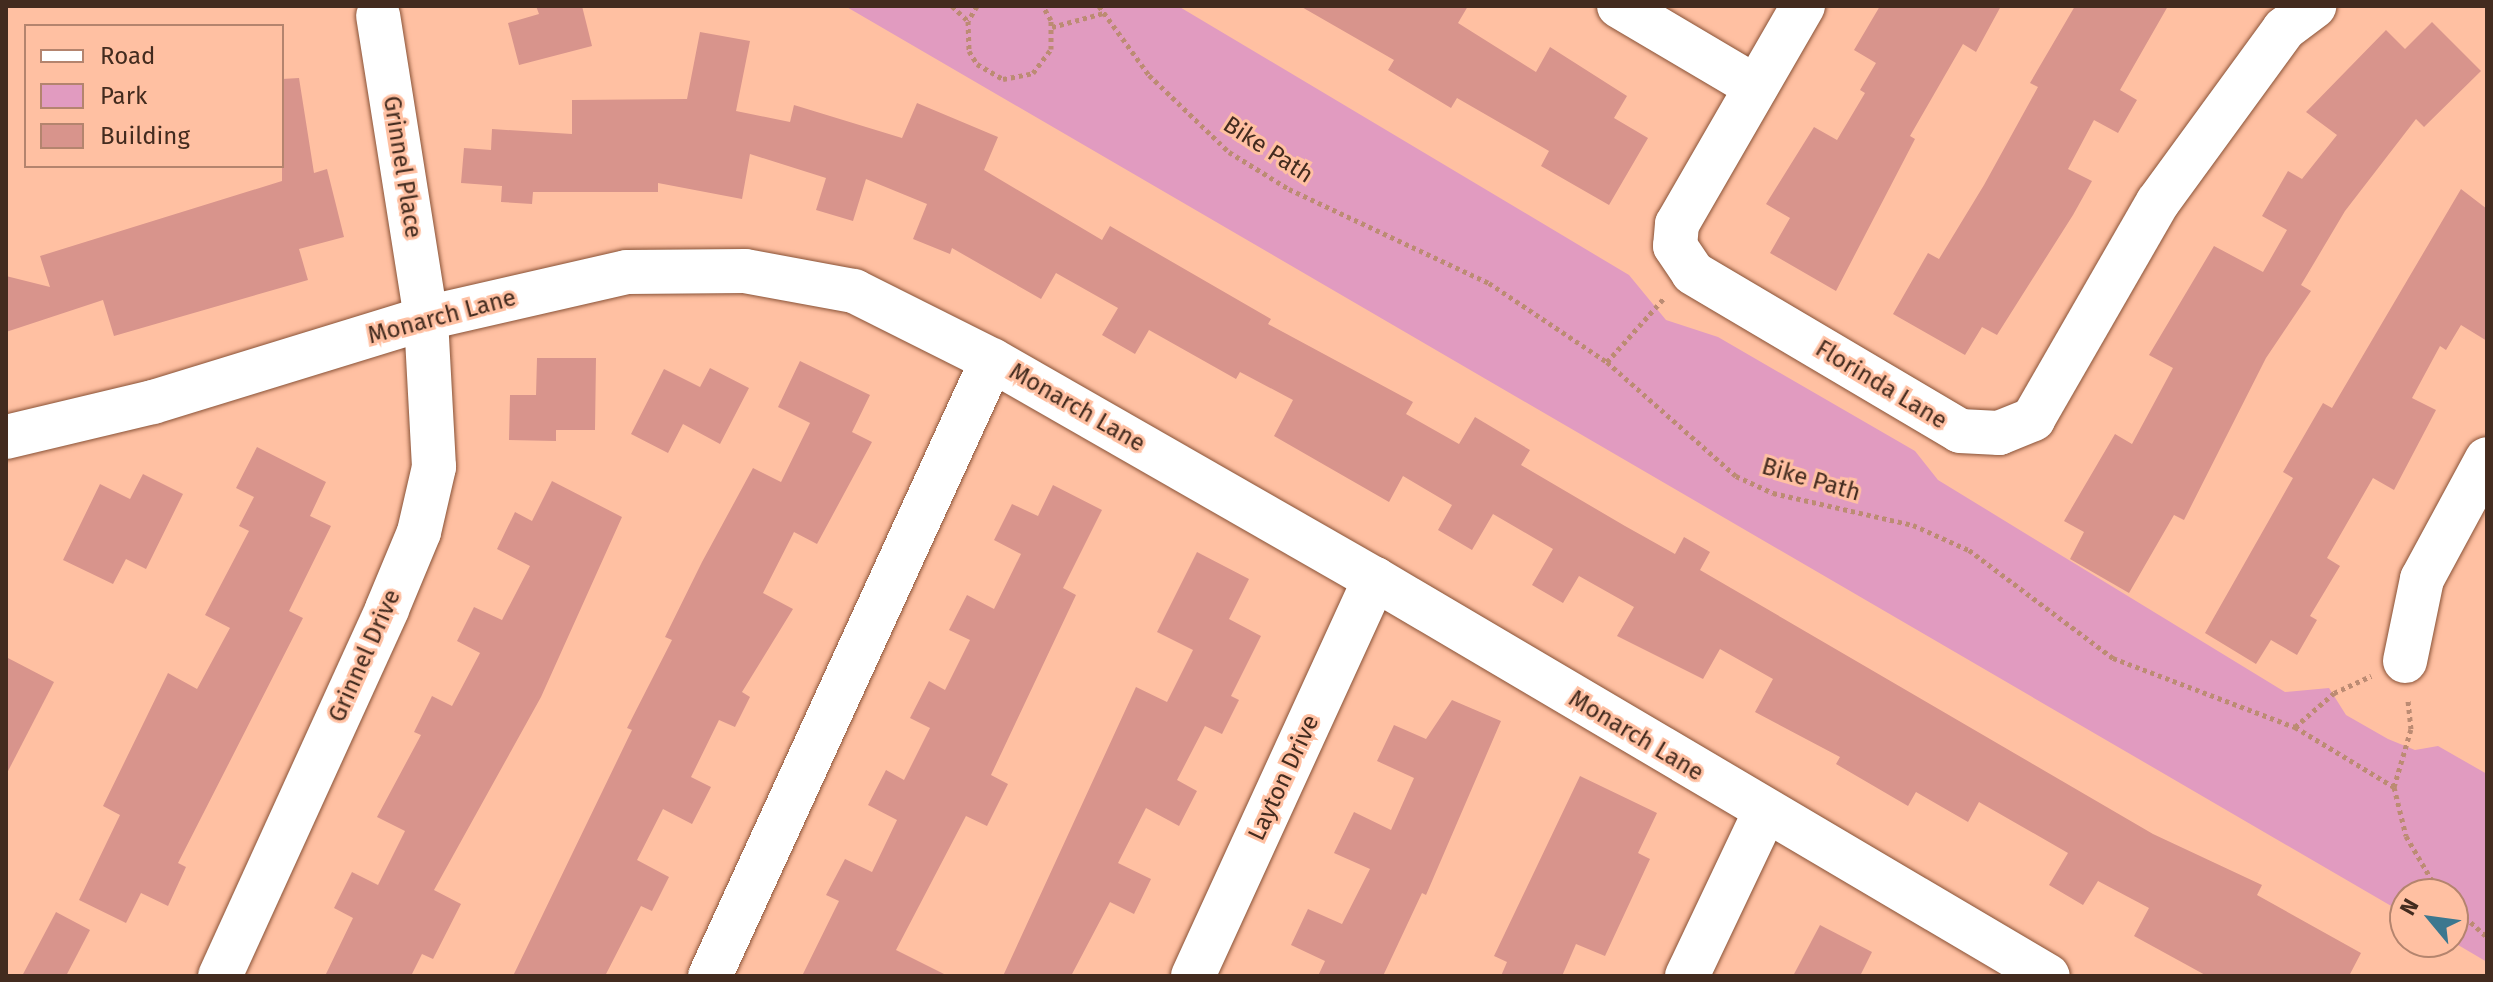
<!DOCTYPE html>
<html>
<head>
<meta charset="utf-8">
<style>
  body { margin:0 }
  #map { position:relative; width:2493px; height:982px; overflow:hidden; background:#ffc0a2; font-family:"Fira Sans",sans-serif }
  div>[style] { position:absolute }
  .green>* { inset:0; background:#e19bc0 }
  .building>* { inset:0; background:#d8948c }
  .path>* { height:5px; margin-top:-2.5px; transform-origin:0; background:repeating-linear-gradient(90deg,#bc8b73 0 4px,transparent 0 8px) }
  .roads { filter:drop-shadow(0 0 2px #895237) drop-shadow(0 0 2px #895237) }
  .minor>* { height:44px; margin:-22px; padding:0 22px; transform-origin:22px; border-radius:22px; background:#fff }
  span { translate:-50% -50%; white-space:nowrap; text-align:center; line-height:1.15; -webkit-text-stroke:6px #ffc0a2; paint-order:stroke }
  .street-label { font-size:24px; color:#432b1f }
  .frame { position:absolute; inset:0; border:8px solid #432b1f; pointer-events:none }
  .legend { position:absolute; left:24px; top:24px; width:260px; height:144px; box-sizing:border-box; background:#ffc0a2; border:2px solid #b4846e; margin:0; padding:10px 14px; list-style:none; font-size:24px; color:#432b1f }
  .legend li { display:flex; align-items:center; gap:16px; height:40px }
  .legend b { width:40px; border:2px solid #b4846e }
  .north { position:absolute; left:2389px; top:878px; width:80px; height:80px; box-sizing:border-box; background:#ffc0a2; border:2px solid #b4846e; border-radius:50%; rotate:299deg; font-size:22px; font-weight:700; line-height:32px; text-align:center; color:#432b1f }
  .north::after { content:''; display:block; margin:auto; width:28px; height:36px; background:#3c778f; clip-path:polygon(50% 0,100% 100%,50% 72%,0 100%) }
</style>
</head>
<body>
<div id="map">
  <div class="green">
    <i style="clip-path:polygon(845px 6px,1178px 6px,1629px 275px,1666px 320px,1718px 337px,1915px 451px,1938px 480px,2285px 692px,2329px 688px,2346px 715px,2388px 739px,2415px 750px,2438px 746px,2487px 774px,2487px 962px,2453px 942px,2453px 894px,2405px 894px,2405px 914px)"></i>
  </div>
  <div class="building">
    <i style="clip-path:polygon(536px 6px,582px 6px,592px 46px,519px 65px,508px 23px,539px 14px)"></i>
    <i style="clip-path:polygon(1300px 6px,1468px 6px,1458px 23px,1536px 72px,1550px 47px,1627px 96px,1614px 118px,1648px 138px,1609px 205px,1541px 166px,1549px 151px,1457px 98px,1451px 108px,1388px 70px,1394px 60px)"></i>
    <i style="clip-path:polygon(1880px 6px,2001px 6px,1976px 52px,1963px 44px,1910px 136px,1915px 139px,1836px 291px,1770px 253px,1790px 218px,1766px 204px,1814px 127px,1837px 140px,1865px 93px,1860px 90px,1876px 63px,1854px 50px)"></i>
    <i style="clip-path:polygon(2075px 6px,2168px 6px,2120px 90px,2137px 100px,2118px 133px,2094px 120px,2068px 169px,2092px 181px,2073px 215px,1997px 335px,1982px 327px,1965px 355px,1893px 314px,1928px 253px,1939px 259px,1984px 185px,2038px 87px,2030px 83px)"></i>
    <i style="clip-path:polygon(2432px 22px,2481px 71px,2424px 127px,2416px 119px,2345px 211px,2301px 285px,2311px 291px,2266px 358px,2184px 520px,2174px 515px,2129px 593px,2070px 559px,2084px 532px,2064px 521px,2115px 434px,2132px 444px,2173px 368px,2149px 355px,2214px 246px,2263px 272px,2287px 230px,2262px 216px,2288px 171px,2302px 179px,2337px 135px,2306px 112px,2386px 30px,2405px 49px)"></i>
    <i style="clip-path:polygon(700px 32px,750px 41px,736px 111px,790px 122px,794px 105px,902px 138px,917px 103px,998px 137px,984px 170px,1102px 240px,1110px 226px,1271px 319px,1268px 324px,1413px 402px,1406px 414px,1459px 444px,1475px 417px,1530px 450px,1521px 465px,1625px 526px,1675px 554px,1684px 537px,1710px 552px,1700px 570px,2153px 834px,2262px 885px,2257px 895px,2361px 953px,2349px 976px,2207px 976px,2134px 936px,2149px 908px,2098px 881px,2083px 905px,2049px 885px,2068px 853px,1979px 802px,1968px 822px,1916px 792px,1908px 806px,1836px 764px,1840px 757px,1755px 712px,1773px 679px,1720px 649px,1703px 679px,1617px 636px,1634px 607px,1579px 576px,1563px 603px,1532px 585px,1553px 549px,1493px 514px,1472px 550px,1438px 530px,1452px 505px,1403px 476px,1389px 502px,1274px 436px,1293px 400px,1240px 372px,1236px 379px,1149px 330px,1135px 354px,1102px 335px,1118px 308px,1056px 273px,1041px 299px,952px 248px,950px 254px,913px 239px,927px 204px,866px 179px,853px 221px,816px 210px,826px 178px,750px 154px,742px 199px,658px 183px,658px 192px,533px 192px,532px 204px,501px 202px,502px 186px,461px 183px,464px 148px,491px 150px,492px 129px,572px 134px,572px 100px,687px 99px)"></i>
    <i style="clip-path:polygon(299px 78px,314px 173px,327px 169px,344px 237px,299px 249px,308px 280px,114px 336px,103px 300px,6px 332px,6px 276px,50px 287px,40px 256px,282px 181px,282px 79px)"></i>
    <i style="clip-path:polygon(2461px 189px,2487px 209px,2487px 341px,2461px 325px,2446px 350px,2440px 346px,2412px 398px,2436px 410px,2394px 490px,2373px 478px,2327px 558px,2340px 566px,2310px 616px,2317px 620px,2297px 655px,2271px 640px,2256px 664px,2205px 633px,2293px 478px,2283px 472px,2323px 403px,2332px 408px)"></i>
    <i style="clip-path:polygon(537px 358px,596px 358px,595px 430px,556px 430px,556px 441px,509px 440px,510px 395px,536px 395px)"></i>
    <i style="clip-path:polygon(800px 361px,870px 395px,852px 432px,872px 442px,817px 544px,794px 532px,763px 593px,793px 609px,742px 692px,750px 697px,735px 727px,719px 720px,691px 777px,711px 787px,692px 824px,663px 809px,637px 860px,669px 877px,652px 911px,641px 906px,605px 976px,513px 976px,632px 730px,627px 728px,672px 640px,665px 637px,702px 562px,753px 468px,781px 482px,810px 423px,778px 407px)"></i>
    <i style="clip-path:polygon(710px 368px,749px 388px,720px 444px,683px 424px,668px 453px,631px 434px,664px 369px,700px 387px)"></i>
    <i style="clip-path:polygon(257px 447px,326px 482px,310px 516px,331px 526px,289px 611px,303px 618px,178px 863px,186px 867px,168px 906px,141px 893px,126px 923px,79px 900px,120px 815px,103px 806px,168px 673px,197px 689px,230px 628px,205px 615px,249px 531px,239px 526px,254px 497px,236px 488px)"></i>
    <i style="clip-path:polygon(143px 474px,183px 494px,146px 569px,126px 559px,113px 584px,63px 560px,100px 484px,130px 499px)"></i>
    <i style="clip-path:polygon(552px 481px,622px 517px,541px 697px,434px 890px,461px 904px,433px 959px,422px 954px,411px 976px,325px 976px,353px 918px,334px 908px,352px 872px,378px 885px,405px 831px,377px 817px,421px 735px,414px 732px,432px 696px,452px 706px,480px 653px,457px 641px,474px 607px,502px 620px,530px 566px,497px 549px,515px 512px,532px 521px)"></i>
    <i style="clip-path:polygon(1053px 485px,1102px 510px,1063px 588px,1076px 595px,991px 775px,1008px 784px,987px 826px,966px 816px,896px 950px,948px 976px,802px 976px,839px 901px,826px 895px,845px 859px,872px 872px,897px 820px,868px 805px,886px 770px,904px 780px,930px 728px,910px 718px,929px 681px,945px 690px,970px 640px,949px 630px,967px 595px,994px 609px,1021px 554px,994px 540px,1012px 504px,1038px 516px)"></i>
    <i style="clip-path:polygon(1197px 552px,1249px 579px,1229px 619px,1261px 636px,1231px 696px,1239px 700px,1222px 734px,1205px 726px,1177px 780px,1197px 791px,1179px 826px,1146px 808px,1118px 863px,1151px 879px,1134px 914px,1110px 902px,1071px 976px,1003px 976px,1136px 687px,1167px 702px,1193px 650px,1157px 632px)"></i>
    <i style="clip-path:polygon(6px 657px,54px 682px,6px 775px)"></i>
    <i style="clip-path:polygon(1452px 700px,1501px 721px,1426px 895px,1422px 893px,1383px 976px,1318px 976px,1325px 961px,1291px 945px,1308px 909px,1342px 924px,1370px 869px,1334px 853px,1354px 812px,1391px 830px,1414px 778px,1377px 761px,1394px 725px,1426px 739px)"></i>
    <i style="clip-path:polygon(1580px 776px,1657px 813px,1638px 853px,1650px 859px,1605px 956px,1576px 944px,1562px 976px,1501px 976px,1507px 962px,1494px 956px)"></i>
    <i style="clip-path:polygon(56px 912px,90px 930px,66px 976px,22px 976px)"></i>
    <i style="clip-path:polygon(1820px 925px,1872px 952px,1860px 976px,1793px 976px)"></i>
  </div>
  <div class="path">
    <i style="left:952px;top:6px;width:22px;rotate:43deg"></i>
    <i style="left:977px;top:6px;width:17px;rotate:121deg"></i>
    <i style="left:968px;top:21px;width:30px;rotate:88deg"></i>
    <i style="left:969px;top:51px;width:15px;rotate:58deg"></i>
    <i style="left:977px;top:64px;width:30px;rotate:30deg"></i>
    <i style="left:1003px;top:79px;width:31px;rotate:-11deg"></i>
    <i style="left:1033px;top:73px;width:30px;rotate:-53deg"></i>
    <i style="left:1051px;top:49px;width:29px;rotate:-90deg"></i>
    <i style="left:1051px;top:20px;width:16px;rotate:-120deg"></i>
    <i style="left:1099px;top:6px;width:85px;rotate:54.1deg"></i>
    <i style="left:1149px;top:75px;width:111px;rotate:43.9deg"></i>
    <i style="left:1229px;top:152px;width:70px;rotate:31.7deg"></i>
    <i style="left:1289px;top:189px;width:221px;rotate:25.2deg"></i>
    <i style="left:1489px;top:283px;width:142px;rotate:33.8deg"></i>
    <i style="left:1607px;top:362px;width:172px;rotate:41.5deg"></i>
    <i style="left:1736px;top:476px;width:41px;rotate:24.7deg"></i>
    <i style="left:1773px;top:493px;width:144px;rotate:12.9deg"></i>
    <i style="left:1913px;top:525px;width:61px;rotate:24.1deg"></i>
    <i style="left:1969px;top:550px;width:180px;rotate:36.9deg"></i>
    <i style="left:2113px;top:658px;width:195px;rotate:20.8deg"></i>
    <i style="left:2295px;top:727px;width:116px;rotate:31.2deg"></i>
    <i style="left:2394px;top:787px;width:50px;rotate:76.2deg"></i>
    <i style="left:2406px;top:836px;width:67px;rotate:59.6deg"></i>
    <i style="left:1052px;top:27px;width:54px;rotate:-15.1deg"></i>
    <i style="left:1607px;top:362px;width:87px;rotate:-48.3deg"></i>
    <i style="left:2295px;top:727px;width:52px;rotate:-41.1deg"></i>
    <i style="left:2334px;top:693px;width:41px;rotate:-24.7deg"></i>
    <i style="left:2394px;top:787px;width:60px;rotate:-73.7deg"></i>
    <i style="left:2411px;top:729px;width:31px;rotate:-96deg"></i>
    <i style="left:2453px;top:906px;width:46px;rotate:42.4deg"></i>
  </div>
  <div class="roads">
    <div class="minor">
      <i style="left:1619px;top:6px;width:159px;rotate:30.6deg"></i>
      <i style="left:1803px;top:6px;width:252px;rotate:120deg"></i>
      <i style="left:1677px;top:224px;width:22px;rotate:95deg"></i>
      <i style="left:1675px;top:246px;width:32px;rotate:56deg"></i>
      <i style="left:1693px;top:273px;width:310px;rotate:30.6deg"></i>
      <i style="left:1960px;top:431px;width:39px;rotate:3deg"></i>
      <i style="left:1999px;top:433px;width:37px;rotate:-22deg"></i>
      <i style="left:2033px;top:419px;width:250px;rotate:-60.1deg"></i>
      <i style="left:2158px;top:202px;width:214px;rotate:-53.9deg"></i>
      <i style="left:2284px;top:29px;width:38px;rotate:-37deg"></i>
      <i style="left:6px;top:437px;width:151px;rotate:-13.4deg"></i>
      <i style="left:153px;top:402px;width:286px;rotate:-17.1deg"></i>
      <i style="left:426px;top:318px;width:206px;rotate:-12.9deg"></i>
      <i style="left:627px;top:272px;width:118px;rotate:-0.5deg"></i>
      <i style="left:745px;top:271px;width:111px;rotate:10.4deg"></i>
      <i style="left:854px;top:291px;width:154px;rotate:26.6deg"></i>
      <i style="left:992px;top:360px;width:441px;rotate:29.8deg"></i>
      <i style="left:1375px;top:579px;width:781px;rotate:30.54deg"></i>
      <i style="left:2405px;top:661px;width:84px;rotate:-78.3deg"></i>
      <i style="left:2422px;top:579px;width:136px;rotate:-61.6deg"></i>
      <i style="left:220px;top:976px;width:403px;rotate:-65.5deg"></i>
      <i style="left:387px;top:609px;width:83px;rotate:-67.4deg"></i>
      <i style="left:419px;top:532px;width:67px;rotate:-77deg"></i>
      <i style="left:434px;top:467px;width:149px;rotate:-93.1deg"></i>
      <i style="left:426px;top:318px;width:306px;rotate:-99deg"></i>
      <i style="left:710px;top:976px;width:677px;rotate:-65.4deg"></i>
      <i style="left:1193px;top:976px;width:437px;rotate:-65.4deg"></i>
      <i style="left:1687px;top:976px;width:179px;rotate:-64.6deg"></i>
    </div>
  </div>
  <div class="street-label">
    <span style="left:1268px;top:150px;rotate:33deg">Bike Path</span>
    <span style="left:402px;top:167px;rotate:81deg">Grinnel Place</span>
    <span style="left:442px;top:317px;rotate:-15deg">Monarch Lane</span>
    <span style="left:1881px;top:385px;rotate:31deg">Florinda Lane</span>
    <span style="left:1077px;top:408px;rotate:30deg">Monarch Lane</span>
    <span style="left:1811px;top:480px;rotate:16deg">Bike Path</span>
    <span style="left:365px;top:656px;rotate:-66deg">Grinnel Drive</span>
    <span style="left:1636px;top:736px;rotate:31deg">Monarch Lane</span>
    <span style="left:1284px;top:778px;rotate:-65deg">Layton Drive</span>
  </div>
  <div class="frame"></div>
  <ul class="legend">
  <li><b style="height:10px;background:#fff"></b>Road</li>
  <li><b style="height:22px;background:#e19bc0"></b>Park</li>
  <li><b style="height:22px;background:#d8948c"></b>Building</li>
  </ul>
  <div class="north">N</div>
</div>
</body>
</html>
